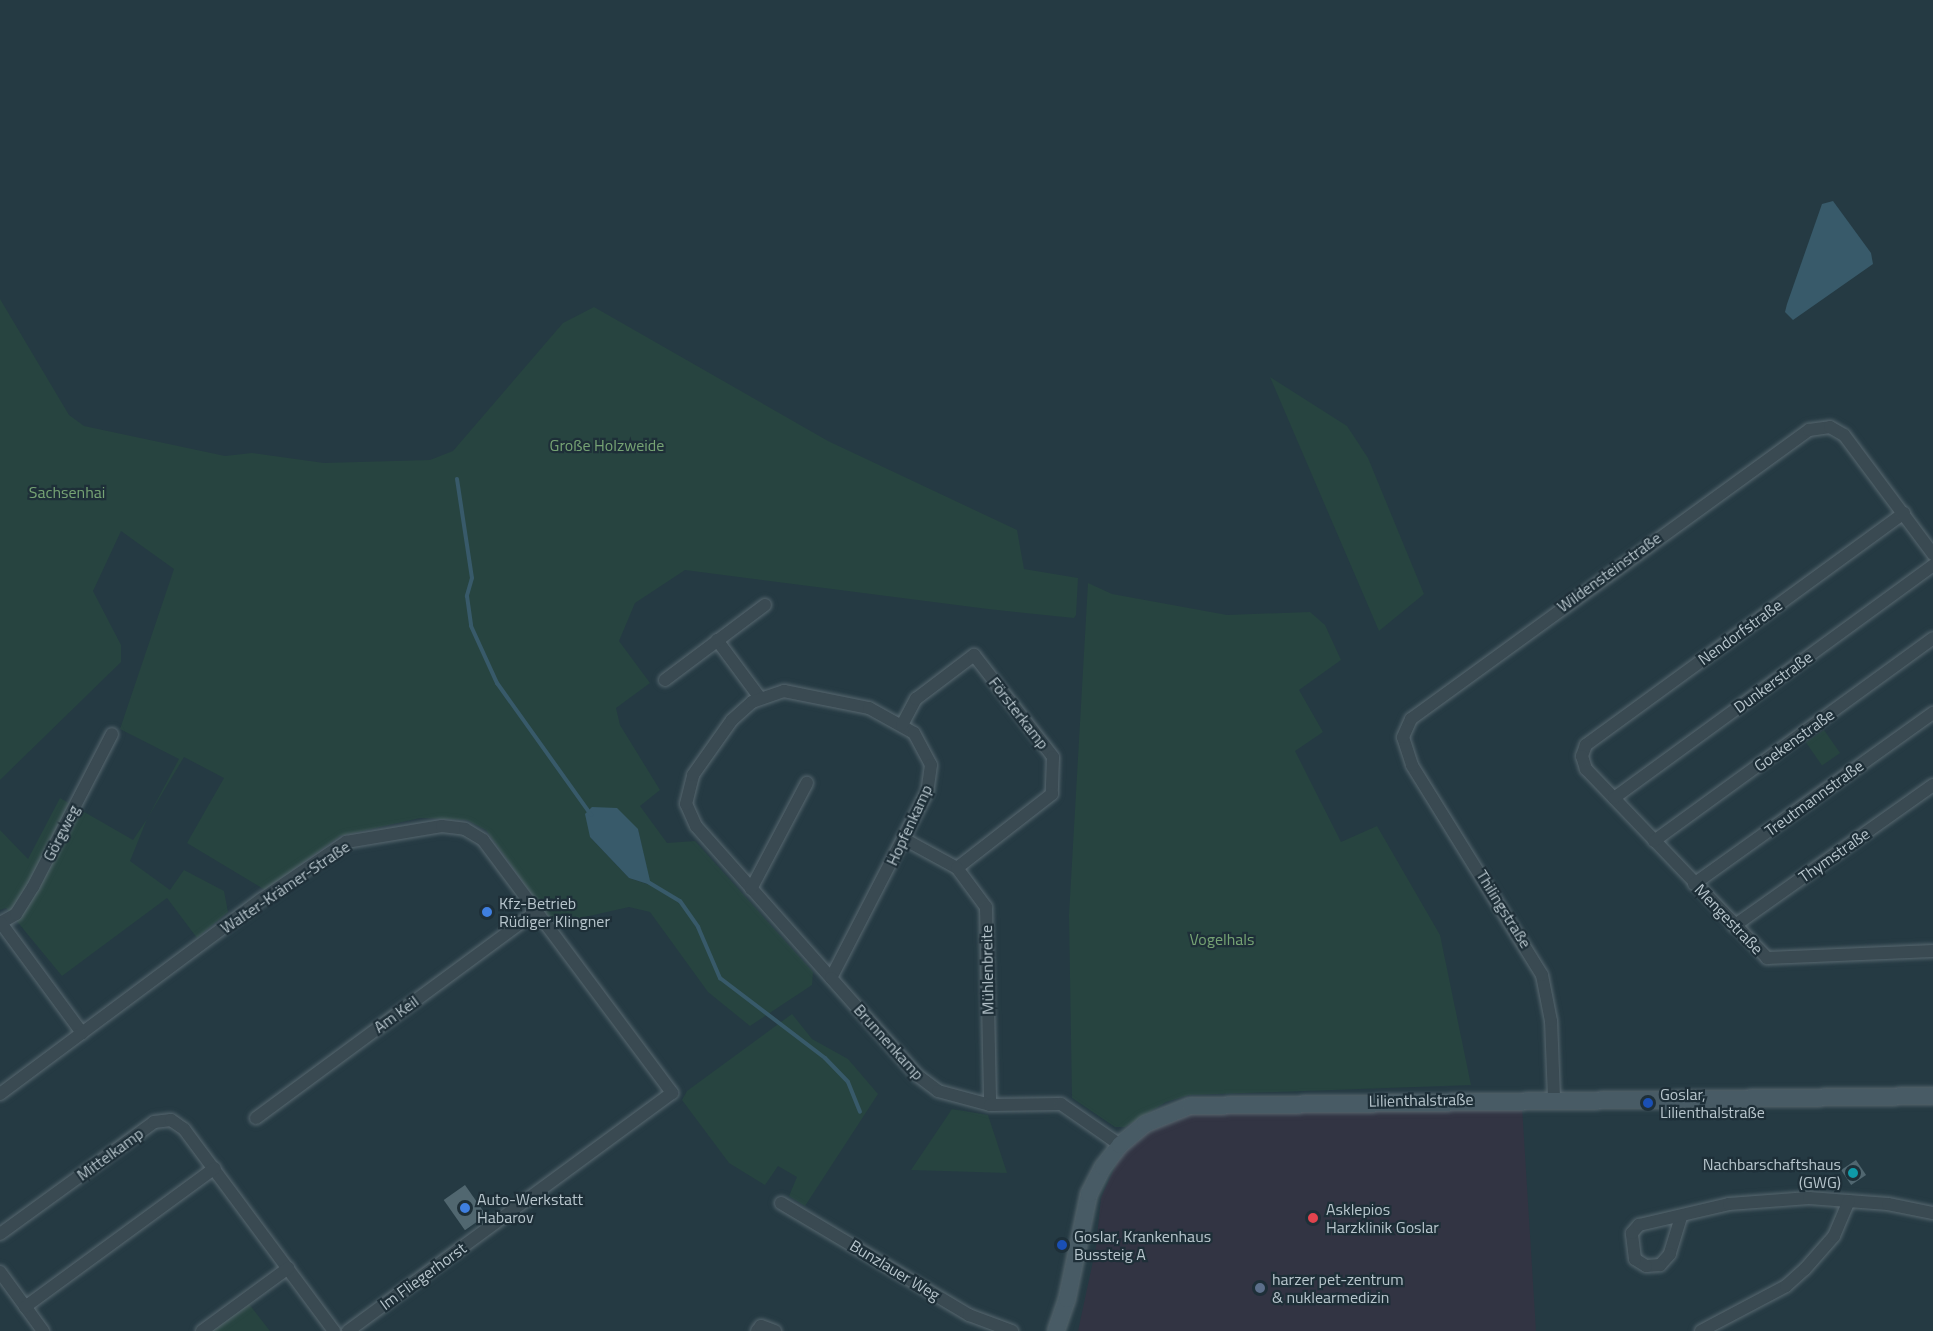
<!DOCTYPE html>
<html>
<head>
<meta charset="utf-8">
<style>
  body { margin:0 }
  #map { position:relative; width:1933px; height:1331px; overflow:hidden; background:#253a43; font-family:"Titillium Web",sans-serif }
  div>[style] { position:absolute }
  .medical>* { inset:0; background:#323443 }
  .green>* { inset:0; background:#274440; transform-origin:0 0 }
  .water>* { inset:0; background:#385a6a }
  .stream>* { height:4px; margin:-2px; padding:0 2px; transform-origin:2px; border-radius:2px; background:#385a6a }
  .building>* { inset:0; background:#516770; transform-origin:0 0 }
  .roads { filter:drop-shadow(0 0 2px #586870) drop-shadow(0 0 2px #586870) }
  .street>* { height:12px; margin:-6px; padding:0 6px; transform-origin:6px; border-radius:6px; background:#3a4a52 }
  .secondary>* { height:16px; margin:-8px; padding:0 8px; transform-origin:8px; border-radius:8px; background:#485b65 }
  .dots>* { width:16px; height:16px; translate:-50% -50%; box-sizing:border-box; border:3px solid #1e2f38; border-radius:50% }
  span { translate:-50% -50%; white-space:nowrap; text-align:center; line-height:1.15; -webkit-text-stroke:4.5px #1e2f38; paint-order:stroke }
  .park-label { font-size:16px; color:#76a374 }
  .street-label { font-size:16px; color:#b7c5cc }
  .poi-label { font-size:16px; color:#b7c5cc }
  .left { translate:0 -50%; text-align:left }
  .right { translate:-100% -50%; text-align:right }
</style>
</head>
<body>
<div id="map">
  <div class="medical">
    <i style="clip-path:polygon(1522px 1106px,1536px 1331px,1078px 1331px,1096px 1247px,1101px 1198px,1122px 1151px,1149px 1129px,1197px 1109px)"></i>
  </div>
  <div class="green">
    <i style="clip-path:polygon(evenodd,0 299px,69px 415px,84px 426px,225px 456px,252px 453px,324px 463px,430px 460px,453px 451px,563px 323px,594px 307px,828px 441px,1017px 530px,1024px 569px,1078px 578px,1076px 615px,1074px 618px,988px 609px,685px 570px,635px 603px,619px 641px,650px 683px,616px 708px,620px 725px,660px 790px,640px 806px,667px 843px,695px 841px,813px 972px,812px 985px,750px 1026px,708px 992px,650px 912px,629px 907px,558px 923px,546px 914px,486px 830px,467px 820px,420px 818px,340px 836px,265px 890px,187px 843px,224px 778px,184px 757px,147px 819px,130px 861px,170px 890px,184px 870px,224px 891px,228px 912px,197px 938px,167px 898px,62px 976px,6px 908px,0 910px,0 830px,28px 859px,60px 798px,133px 840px,147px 819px,179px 759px,120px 729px,174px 569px,121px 531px,93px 591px,121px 645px,121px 662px,0 780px,0 299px,638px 829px,650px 884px,650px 885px,629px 878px,590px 837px,638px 829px)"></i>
    <i style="clip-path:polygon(1270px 377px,1347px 426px,1368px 458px,1424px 594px,1379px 631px)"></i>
    <i style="clip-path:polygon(1088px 583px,1112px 594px,1227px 615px,1310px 612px,1325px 625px,1341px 660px,1299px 690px,1323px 732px,1295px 751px,1341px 842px,1377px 826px,1440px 935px,1471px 1085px,1189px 1095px,1166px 1102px,1125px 1127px,1115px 1127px,1072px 1098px,1069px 915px)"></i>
    <i style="left:1824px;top:730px;width:28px;height:22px;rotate:55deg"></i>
    <i style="clip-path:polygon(792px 1014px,812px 1039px,848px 1059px,878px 1094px,805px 1206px,789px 1196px,797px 1177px,778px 1166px,765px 1185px,729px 1163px,682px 1100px,687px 1091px)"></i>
    <i style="clip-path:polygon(952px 1109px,988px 1115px,1007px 1173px,911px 1170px)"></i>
    <i style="clip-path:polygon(249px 1304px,270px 1331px,212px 1331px)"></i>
  </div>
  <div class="water">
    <i style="clip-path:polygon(1833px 201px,1871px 253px,1873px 264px,1793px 320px,1785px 312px,1787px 304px,1822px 204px)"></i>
    <i style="clip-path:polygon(592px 807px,617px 808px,638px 829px,651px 885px,629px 878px,590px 837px,585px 814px)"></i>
  </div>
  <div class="stream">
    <i style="left:457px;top:479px;width:100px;rotate:81.4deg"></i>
    <i style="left:472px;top:578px;width:19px;rotate:106deg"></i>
    <i style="left:467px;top:596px;width:30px;rotate:82deg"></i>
    <i style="left:471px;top:626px;width:63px;rotate:65.5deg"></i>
    <i style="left:497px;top:683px;width:162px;rotate:54.5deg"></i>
    <i style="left:648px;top:882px;width:37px;rotate:31deg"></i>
    <i style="left:680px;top:901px;width:32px;rotate:55deg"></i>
    <i style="left:698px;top:927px;width:56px;rotate:66.7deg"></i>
    <i style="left:720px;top:978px;width:132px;rotate:37.3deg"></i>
    <i style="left:825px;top:1058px;width:33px;rotate:46deg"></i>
    <i style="left:848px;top:1082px;width:32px;rotate:68deg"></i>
  </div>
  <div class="building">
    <i style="left:1856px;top:1160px;width:18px;height:18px;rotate:56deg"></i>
    <i style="left:465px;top:1185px;width:37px;height:26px;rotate:55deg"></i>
  </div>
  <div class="roads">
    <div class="street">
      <i style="left:1904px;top:513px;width:394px;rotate:143.9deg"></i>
      <i style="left:1586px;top:745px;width:12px;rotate:110deg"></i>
      <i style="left:1582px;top:756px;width:14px;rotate:73deg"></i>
      <i style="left:1586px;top:769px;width:262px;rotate:46.2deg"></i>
      <i style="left:1767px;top:958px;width:166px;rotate:-2.4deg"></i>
      <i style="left:717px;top:640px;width:72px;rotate:53.4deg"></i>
      <i style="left:665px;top:680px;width:125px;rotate:-36.9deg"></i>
      <i style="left:784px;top:691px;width:87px;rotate:11.3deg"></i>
      <i style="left:869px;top:708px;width:51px;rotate:29.1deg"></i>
      <i style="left:914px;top:733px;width:36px;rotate:62deg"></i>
      <i style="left:931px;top:765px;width:27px;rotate:98deg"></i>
      <i style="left:927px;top:792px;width:209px;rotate:117.3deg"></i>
      <i style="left:831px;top:978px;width:203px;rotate:-131.6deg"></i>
      <i style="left:696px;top:826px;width:24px;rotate:-114deg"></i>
      <i style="left:686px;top:804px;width:30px;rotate:-76deg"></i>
      <i style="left:693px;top:775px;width:67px;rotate:-54.7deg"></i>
      <i style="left:732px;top:720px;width:27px;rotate:-42deg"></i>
      <i style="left:752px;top:702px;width:34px;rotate:-19deg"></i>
      <i style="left:902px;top:725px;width:30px;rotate:-62deg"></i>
      <i style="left:916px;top:699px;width:73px;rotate:-37.2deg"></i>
      <i style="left:974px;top:655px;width:129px;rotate:52.2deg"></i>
      <i style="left:1053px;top:757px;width:37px;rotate:92deg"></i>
      <i style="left:1052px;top:794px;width:120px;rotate:142.1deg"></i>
      <i style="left:1614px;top:798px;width:395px;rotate:-36.1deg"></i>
      <i style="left:904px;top:839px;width:60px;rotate:28.7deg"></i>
      <i style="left:957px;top:868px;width:49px;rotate:53.4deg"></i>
      <i style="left:986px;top:907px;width:198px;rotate:88.8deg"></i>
      <i style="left:1654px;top:841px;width:345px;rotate:-36deg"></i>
      <i style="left:1694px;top:884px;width:294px;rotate:-35.6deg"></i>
      <i style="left:751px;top:889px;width:120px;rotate:-62.2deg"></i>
      <i style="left:0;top:923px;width:18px;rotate:-29deg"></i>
      <i style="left:16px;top:914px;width:32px;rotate:-58deg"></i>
      <i style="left:33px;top:887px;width:172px;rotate:-62.7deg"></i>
      <i style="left:1px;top:923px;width:137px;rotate:53.6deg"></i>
      <i style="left:1734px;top:926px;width:244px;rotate:-35.3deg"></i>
      <i style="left:831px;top:978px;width:130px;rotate:48.4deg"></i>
      <i style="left:917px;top:1075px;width:26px;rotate:37deg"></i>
      <i style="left:938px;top:1091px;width:54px;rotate:15.1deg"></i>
      <i style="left:990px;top:1105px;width:71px;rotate:-0.8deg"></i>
      <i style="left:1061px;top:1104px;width:72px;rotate:34.8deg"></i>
      <i style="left:0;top:1094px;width:327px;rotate:-36.7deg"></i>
      <i style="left:262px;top:899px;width:102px;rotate:-34.2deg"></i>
      <i style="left:346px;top:842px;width:97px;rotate:-9.5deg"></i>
      <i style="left:442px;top:826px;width:23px;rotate:7deg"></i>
      <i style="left:465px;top:829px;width:21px;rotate:31deg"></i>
      <i style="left:483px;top:840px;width:316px;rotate:53.2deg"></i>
      <i style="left:672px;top:1093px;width:402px;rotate:143.7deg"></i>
      <i style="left:1554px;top:1098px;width:77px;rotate:-92.2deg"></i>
      <i style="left:1551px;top:1021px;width:47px;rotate:-101.1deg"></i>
      <i style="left:1542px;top:975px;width:247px;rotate:-121.8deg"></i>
      <i style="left:1412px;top:765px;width:29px;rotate:-108deg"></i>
      <i style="left:1403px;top:737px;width:20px;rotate:-66deg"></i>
      <i style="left:1411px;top:719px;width:492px;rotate:-36deg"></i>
      <i style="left:1809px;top:430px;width:21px;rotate:-8deg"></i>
      <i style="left:1830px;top:427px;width:16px;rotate:30deg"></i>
      <i style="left:1844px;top:435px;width:149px;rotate:53.2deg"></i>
      <i style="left:256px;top:1118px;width:350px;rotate:-36.4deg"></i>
      <i style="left:781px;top:1203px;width:219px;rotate:30.8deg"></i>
      <i style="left:969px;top:1315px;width:46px;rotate:20.4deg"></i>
      <i style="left:1681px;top:1217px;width:39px;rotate:107deg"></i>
      <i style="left:1670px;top:1254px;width:15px;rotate:132deg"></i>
      <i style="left:1660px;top:1265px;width:14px;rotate:176deg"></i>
      <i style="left:1646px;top:1266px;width:13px;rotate:-148deg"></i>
      <i style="left:1635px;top:1259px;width:26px;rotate:-97deg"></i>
      <i style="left:1632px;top:1233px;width:11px;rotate:-49deg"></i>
      <i style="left:1639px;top:1225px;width:92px;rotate:-13.1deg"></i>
      <i style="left:1729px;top:1204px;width:80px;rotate:-4.3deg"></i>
      <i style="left:1809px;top:1198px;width:79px;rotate:4.3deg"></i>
      <i style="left:1888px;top:1204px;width:46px;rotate:11.3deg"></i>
      <i style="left:0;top:1234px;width:190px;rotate:-36deg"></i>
      <i style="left:154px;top:1122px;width:17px;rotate:-7deg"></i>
      <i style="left:171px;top:1120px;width:16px;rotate:35deg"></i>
      <i style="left:184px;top:1129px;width:252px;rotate:53.4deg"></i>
      <i style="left:0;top:1272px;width:73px;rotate:53.9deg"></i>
      <i style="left:25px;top:1307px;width:235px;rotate:-36.2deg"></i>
      <i style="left:202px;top:1331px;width:107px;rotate:-36.2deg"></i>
      <i style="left:757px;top:1331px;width:6px;rotate:-51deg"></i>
      <i style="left:761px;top:1326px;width:15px;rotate:20deg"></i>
      <i style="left:1701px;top:1331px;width:96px;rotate:-27.9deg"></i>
      <i style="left:1786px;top:1286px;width:25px;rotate:-42deg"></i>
      <i style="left:1805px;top:1269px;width:44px;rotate:-48.7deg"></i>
      <i style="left:1834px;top:1236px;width:38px;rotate:-67deg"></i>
    </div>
    <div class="secondary">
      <i style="left:1056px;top:1331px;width:34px;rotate:-71deg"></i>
      <i style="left:1067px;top:1299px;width:107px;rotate:-78.2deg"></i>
      <i style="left:1089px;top:1194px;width:30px;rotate:-63deg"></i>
      <i style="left:1103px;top:1167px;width:28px;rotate:-52deg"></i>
      <i style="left:1120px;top:1145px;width:33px;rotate:-40deg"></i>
      <i style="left:1145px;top:1124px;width:48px;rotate:-21.8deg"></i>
      <i style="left:1190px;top:1106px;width:743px;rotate:-0.77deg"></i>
    </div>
  </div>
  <div class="dots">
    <i style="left:487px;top:912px;background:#3f7fe0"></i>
    <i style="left:1648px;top:1103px;background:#1a4fb4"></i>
    <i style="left:1853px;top:1173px;background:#0f9aa8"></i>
    <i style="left:465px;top:1208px;background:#3f7fe0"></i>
    <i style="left:1313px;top:1218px;background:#e0444e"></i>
    <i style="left:1062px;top:1245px;background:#1a4fb4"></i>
    <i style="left:1260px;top:1288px;background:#5c6f8a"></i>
  </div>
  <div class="park-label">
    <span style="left:607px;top:445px">Große Holzweide</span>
    <span style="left:67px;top:492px">Sachsenhai</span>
    <span style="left:1222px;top:939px">Vogelhals</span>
  </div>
  <div class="street-label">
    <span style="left:1609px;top:572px;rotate:-36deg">Wildensteinstraße</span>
    <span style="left:1740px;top:632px;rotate:-36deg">Nendorfstraße</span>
    <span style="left:1773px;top:682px;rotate:-36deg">Dunkerstraße</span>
    <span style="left:1019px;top:713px;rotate:52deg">Försterkamp</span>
    <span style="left:1794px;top:740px;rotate:-36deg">Goekenstraße</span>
    <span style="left:1814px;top:798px;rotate:-36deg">Treutmannstraße</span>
    <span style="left:909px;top:825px;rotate:-65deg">Hopfenkamp</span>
    <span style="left:61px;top:833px;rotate:-63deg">Görgweg</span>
    <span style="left:1834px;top:855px;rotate:-35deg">Thymstraße</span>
    <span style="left:285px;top:887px;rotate:-34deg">Walter-Krämer-Straße</span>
    <span style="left:1504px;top:909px;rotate:58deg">Thilingstraße</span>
    <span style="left:1729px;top:919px;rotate:46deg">Mengestraße</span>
    <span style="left:987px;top:970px;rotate:-91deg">Mühlenbreite</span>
    <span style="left:396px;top:1014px;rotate:-36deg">Am Keil</span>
    <span style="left:889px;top:1042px;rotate:48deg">Brunnenkamp</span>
    <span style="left:1421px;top:1100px;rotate:-1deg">Lilienthalstraße</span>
    <span style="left:110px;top:1154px;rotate:-36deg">Mittelkamp</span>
    <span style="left:895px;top:1270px;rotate:31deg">Bunzlauer Weg</span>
    <span style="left:423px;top:1276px;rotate:-36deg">Im Fliegerhorst</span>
  </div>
  <div class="poi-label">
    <span class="left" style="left:499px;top:912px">Kfz-Betrieb<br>Rüdiger Klingner</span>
    <span class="left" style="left:1660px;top:1103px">Goslar,<br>Lilienthalstraße</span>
    <span class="right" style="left:1841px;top:1173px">Nachbarschaftshaus<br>(GWG)</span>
    <span class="left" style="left:477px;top:1208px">Auto-Werkstatt<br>Habarov</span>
    <span class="left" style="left:1326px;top:1218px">Asklepios<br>Harzklinik Goslar</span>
    <span class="left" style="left:1074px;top:1245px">Goslar, Krankenhaus<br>Bussteig A</span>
    <span class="left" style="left:1272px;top:1288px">harzer pet-zentrum<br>&amp; nuklearmedizin</span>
  </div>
</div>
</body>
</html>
